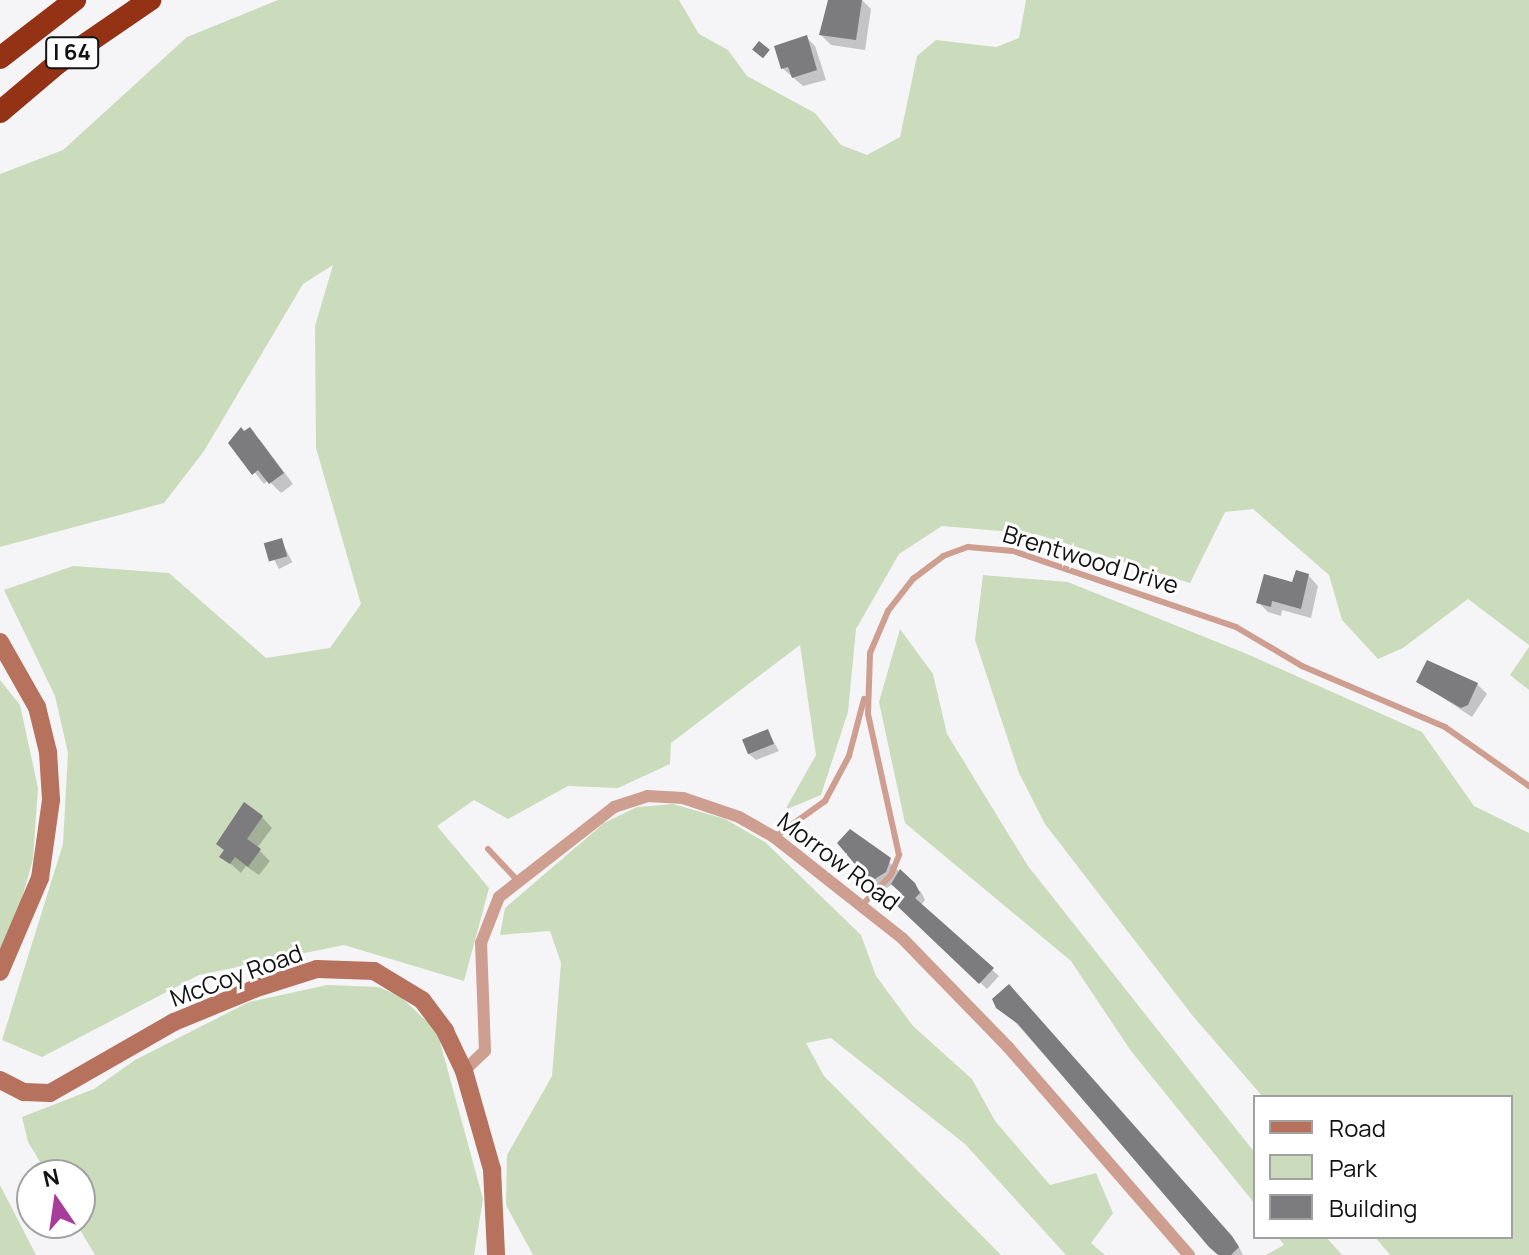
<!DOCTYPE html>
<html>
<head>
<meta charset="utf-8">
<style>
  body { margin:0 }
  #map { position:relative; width:1529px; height:1255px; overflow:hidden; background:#f5f5f8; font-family:Manrope,sans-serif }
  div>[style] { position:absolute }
  .green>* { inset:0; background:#cadcbc }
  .shadow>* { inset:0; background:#0003; transform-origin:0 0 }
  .building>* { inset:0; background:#7c7c7e; transform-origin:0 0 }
  .lane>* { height:6px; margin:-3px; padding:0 3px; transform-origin:3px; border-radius:3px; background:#ce9e90 }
  .street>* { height:12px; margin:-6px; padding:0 6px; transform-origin:6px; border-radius:6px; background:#ce9e90 }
  .secondary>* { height:18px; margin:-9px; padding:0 9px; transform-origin:9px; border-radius:9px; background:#b7725e }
  .highway>* { height:22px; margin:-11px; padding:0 11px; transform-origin:11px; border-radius:11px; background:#933215 }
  span { translate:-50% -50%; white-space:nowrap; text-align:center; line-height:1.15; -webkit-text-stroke:6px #fff; paint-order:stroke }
  .shield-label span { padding:2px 6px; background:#fff; border:2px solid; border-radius:6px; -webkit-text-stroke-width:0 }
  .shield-label { font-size:22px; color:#131314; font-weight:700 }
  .street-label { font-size:24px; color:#131314 }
  .legend { position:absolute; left:1253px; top:1095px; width:260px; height:144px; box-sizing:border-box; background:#fff; border:2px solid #a1a1a1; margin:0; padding:10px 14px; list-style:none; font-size:24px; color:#131314 }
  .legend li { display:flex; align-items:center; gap:16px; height:40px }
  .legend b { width:40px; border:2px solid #a1a1a1 }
  .north { position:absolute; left:16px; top:1159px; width:80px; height:80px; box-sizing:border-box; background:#fff; border:2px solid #a1a1a1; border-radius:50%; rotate:347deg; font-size:22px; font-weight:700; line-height:32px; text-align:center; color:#131314 }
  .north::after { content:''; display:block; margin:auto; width:28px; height:36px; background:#a83c9b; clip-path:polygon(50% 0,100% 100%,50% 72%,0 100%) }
</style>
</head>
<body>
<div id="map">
  <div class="green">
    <i style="clip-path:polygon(278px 0,679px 0,699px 34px,728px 50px,747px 76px,815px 113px,841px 145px,867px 155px,900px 137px,917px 56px,936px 40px,996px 47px,1019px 38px,1026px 0,1529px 0,1529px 645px,1468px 599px,1403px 648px,1378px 659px,1342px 620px,1329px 575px,1253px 509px,1225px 512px,1190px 583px,1036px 534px,942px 526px,899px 554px,856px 629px,848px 712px,821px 795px,785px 810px,816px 755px,800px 645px,671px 743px,670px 764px,618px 788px,568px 786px,508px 819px,474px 800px,437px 826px,489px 888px,464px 981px,344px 945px,199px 975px,42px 1057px,2px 1040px,63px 844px,68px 753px,55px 696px,4px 590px,73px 566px,169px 573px,266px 658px,330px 648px,361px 604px,316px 448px,315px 326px,333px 265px,303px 284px,204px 451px,164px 503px,0 547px,0 174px,63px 150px,187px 37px)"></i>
    <i style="clip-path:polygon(983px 575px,1068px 582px,1247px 654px,1422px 732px,1474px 806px,1529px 833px,1529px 1255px,1390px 1255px,1375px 1237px,1511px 1237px,1511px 1097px,1263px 1097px,1192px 1015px,1045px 824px,1019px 773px,975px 640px)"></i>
    <i style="clip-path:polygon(900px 629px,933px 674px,947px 734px,1028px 866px,1255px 1153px,1255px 1204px,1131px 1051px,1071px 961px,905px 823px,879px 702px)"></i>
    <i style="clip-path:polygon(1529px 647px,1529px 690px,1510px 675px)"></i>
    <i style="clip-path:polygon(0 680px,20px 705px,38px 788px,33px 859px,15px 923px,0 953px)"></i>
    <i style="clip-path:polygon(673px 804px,725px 819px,765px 842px,861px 935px,876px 976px,913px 1026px,972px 1079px,995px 1121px,1050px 1185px,1096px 1173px,1113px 1213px,1091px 1243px,1105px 1255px,1066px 1255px,965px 1144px,831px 1038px,806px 1043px,824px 1076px,1001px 1255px,533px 1255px,506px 1205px,507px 1155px,552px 1076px,561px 963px,550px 931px,500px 935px,505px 908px,604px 823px,637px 807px)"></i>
    <i style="clip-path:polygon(327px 985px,379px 987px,401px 997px,437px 1031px,483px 1199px,474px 1255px,95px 1255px,76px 1223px,80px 1223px,80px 1175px,48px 1175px,28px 1142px,22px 1117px,94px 1089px,135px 1060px,249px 1002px)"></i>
    <i style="clip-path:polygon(0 1185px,36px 1255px,0 1255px)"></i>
    <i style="clip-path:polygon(1278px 1237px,1326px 1237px,1342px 1255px,1266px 1255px,1284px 1245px)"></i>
  </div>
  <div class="shadow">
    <i style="clip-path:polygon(829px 0,862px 0,871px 9px,865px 50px,831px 45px,821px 35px)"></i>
    <i style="clip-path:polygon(806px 37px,815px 46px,826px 80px,803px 86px,782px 68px)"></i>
    <i style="clip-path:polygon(260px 440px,293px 484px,281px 493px,268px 480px,264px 484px,231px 443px)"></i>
    <i style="left:281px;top:540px;width:25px;height:15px;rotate:63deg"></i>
    <i style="clip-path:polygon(1308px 575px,1318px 586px,1311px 618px,1282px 610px,1281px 616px,1268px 612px,1258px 602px)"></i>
    <i style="clip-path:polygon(1419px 682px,1477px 684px,1487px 694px,1472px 717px)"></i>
    <i style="clip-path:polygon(768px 732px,779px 751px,756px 760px,749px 754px)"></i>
    <i style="clip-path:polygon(262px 817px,272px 828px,257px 848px,270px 861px,259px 875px,246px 866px,241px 873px,222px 856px)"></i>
    <i style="clip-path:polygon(889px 862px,921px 892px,925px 900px,921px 905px,999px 976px,987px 989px,897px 903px,904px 894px,893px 884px,882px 891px,872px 881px)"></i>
    <i style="clip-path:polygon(1016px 994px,1238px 1245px,1243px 1255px,1221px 1255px,1211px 1245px,995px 999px)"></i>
  </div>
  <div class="building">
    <i style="clip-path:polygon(828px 0,862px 0,856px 40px,819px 35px)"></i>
    <i style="clip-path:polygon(807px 35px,817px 70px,792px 78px,788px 67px,781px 69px,774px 46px)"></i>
    <i style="left:759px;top:41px;width:14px;height:11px;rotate:39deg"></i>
    <i style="clip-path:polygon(241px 427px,244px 431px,250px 427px,284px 473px,269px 484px,258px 470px,252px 475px,228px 443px)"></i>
    <i style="left:282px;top:538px;width:19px;height:19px;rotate:74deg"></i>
    <i style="clip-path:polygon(1296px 570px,1309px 574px,1301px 609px,1272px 601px,1271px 607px,1256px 603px,1264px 574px,1292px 582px)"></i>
    <i style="clip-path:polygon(1427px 660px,1478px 683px,1468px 705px,1461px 708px,1416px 682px)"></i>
    <i style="left:768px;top:729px;width:16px;height:28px;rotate:68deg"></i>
    <i style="clip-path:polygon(244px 802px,263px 816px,247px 839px,261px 849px,248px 867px,235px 857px,230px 864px,219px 857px,224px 850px,216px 844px)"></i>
    <i style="clip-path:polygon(850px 829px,891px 858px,886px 872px,870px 882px,837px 843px)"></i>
    <i style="clip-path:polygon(900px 869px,915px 883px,920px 893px,915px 898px,994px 968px,979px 984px,894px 903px,902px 894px,891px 884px)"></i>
    <i style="clip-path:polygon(1009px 984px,1232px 1236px,1239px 1247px,1231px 1255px,1218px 1255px,1209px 1247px,1018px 1024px,996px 1008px,992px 999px)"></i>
  </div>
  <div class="lane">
    <i style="left:775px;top:837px;width:62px;rotate:-35.8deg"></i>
    <i style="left:825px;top:801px;width:51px;rotate:-61.9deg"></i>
    <i style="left:849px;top:756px;width:59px;rotate:-75.3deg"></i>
    <i style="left:488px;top:849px;width:44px;rotate:46.8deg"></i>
    <i style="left:863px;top:904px;width:40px;rotate:-46deg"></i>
    <i style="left:891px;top:875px;width:22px;rotate:-68deg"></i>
    <i style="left:899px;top:855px;width:144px;rotate:-102.4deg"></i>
    <i style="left:868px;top:714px;width:61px;rotate:-88.1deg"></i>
    <i style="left:870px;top:653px;width:46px;rotate:-66.8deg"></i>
    <i style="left:888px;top:611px;width:41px;rotate:-52deg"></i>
    <i style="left:913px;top:579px;width:38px;rotate:-37deg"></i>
    <i style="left:943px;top:556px;width:27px;rotate:-20deg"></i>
    <i style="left:968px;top:547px;width:45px;rotate:5.1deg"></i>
    <i style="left:1013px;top:551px;width:236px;rotate:18.8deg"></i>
    <i style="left:1236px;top:627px;width:77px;rotate:30.6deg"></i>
    <i style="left:1302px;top:666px;width:155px;rotate:23.1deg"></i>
    <i style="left:1445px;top:727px;width:103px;rotate:35.1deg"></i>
  </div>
  <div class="street">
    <i style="left:464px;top:1071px;width:29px;rotate:-44deg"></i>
    <i style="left:485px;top:1051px;width:108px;rotate:-92.1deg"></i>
    <i style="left:481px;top:943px;width:49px;rotate:-68.6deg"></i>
    <i style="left:499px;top:897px;width:146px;rotate:-38deg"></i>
    <i style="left:614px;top:807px;width:35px;rotate:-18deg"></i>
    <i style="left:647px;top:796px;width:36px;rotate:3deg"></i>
    <i style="left:683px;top:798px;width:59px;rotate:18.7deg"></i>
    <i style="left:739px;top:817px;width:40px;rotate:29.7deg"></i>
    <i style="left:774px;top:837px;width:164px;rotate:38.3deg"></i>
    <i style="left:903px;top:939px;width:151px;rotate:45.8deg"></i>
    <i style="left:1008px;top:1047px;width:276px;rotate:49deg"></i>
  </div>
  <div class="secondary">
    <i style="left:0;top:642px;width:75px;rotate:60.4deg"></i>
    <i style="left:37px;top:707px;width:46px;rotate:76.3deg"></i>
    <i style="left:48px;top:752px;width:48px;rotate:86.4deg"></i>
    <i style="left:51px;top:800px;width:79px;rotate:98deg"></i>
    <i style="left:40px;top:878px;width:102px;rotate:113.1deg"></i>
    <i style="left:0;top:1080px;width:27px;rotate:27deg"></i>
    <i style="left:24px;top:1092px;width:26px;rotate:2deg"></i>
    <i style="left:50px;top:1093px;width:143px;rotate:-29.8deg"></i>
    <i style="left:174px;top:1022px;width:87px;rotate:-22.4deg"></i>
    <i style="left:254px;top:989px;width:66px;rotate:-17.6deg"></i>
    <i style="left:317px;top:969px;width:57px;rotate:2deg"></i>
    <i style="left:374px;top:971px;width:56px;rotate:31.1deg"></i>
    <i style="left:422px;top:1000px;width:39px;rotate:53deg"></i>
    <i style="left:445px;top:1031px;width:44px;rotate:64.6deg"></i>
    <i style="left:464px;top:1071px;width:102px;rotate:74.1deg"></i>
    <i style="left:492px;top:1169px;width:86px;rotate:87.3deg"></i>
  </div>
  <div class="highway">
    <i style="left:0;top:58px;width:95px;rotate:-37.7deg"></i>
    <i style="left:0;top:112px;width:76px;rotate:-40.2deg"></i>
    <i style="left:58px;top:63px;width:112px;rotate:-34.4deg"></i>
  </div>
  <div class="shield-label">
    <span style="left:72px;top:53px">I 64</span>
  </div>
  <div class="street-label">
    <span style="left:1091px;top:559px;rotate:17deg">Brentwood Drive</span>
    <span style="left:839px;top:861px;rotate:37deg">Morrow Road</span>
    <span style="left:236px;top:975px;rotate:-20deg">McCoy Road</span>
  </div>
  <ul class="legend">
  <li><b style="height:10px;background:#b7725e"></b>Road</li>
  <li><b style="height:22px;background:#cadcbc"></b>Park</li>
  <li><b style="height:22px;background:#7c7c7e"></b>Building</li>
  </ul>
  <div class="north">N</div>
</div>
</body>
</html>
